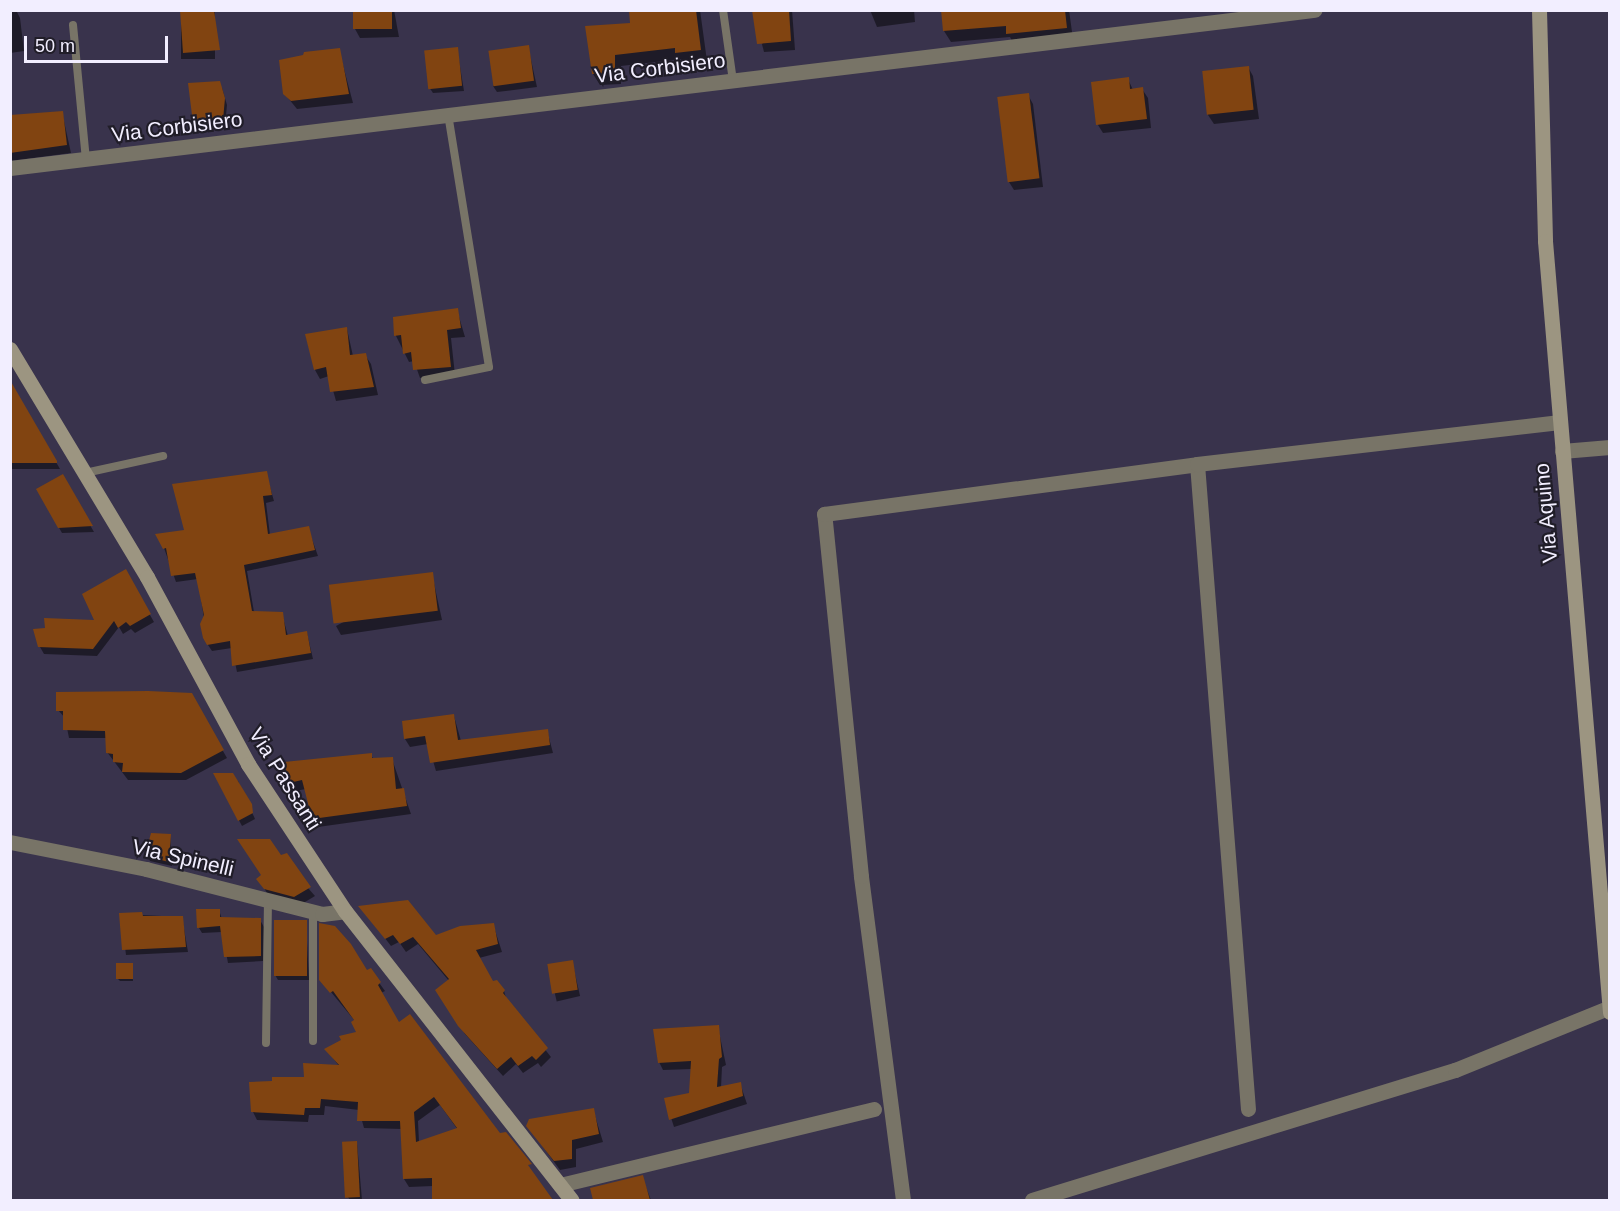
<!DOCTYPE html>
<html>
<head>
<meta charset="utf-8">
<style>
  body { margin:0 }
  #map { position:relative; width:1620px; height:1211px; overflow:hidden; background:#39334c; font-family:Helvetica,sans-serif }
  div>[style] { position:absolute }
  .shadow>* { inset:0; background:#0007; transform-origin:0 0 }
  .building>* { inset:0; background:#814411; transform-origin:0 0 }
  .lane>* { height:8px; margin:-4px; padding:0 4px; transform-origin:4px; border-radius:4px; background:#787467 }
  .street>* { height:15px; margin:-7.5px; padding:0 7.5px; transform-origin:7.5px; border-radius:7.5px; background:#787467 }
  .secondary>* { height:15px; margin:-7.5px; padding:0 7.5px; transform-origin:7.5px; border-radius:7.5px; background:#9c9581 }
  span { translate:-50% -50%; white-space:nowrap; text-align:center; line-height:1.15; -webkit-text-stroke:4.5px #201d28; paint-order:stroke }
  .street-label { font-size:21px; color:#f2eeff }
  .frame { position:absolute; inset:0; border:12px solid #f2eeff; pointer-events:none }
  .scale { position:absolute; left:24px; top:36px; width:144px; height:27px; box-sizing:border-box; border:3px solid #f2eeff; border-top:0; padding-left:8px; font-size:18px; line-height:21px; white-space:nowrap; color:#f2eeff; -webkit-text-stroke:4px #201d28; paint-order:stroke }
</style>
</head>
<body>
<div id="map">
  <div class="shadow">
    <i style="clip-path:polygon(10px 10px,16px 10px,20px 18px,24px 51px,10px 53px)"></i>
    <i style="left:181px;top:10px;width:34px;height:49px"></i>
    <i style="clip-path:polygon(354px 10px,394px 10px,399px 37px,360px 38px,355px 29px)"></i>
    <i style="clip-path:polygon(630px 10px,700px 10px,707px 61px,683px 64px,681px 59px,621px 66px,621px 84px,600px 85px,593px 74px,632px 24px)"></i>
    <i style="clip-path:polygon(753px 10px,792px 10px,795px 50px,764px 52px)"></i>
    <i style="clip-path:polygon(870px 10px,914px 10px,915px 22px,877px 27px)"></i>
    <i style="clip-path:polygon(942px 10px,1069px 10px,1073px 39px,1014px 45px,1010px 37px,951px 42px,944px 31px)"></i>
    <i style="clip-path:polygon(528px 46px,537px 87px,497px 92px,493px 86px)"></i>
    <i style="clip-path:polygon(457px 48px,464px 91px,433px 93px,429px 87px)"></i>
    <i style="clip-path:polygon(339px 50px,353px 103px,297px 109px,284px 93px)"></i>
    <i style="clip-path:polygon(1248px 67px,1253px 76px,1259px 119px,1214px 124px,1208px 115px,1203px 72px)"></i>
    <i style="clip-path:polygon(1128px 79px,1133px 90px,1142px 89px,1148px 98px,1151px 128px,1103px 133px,1098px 125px)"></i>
    <i style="clip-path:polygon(189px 84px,222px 88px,227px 105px,225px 126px,198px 129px)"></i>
    <i style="clip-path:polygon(1028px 95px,1033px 104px,1043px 187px,1014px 190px,1009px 182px)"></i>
    <i style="clip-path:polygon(62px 112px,71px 153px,10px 161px,10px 117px)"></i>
    <i style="clip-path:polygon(457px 310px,465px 337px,451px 338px,455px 375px,420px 378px,414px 361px,409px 362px,396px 336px,395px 318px)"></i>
    <i style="clip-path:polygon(347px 329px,353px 356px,365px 355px,371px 364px,378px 395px,336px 401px,329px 376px,320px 379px,315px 370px,306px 336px)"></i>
    <i style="clip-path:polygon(10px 384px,56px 462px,60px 469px,10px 469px)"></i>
    <i style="clip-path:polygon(266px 473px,274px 501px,266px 503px,270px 535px,308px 528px,318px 556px,247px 571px,254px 612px,282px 614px,288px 636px,307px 633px,313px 659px,237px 672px,232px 648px,212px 651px,208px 645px,198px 579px,176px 582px,164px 548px)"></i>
    <i style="clip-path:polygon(62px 476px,94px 532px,62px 533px,38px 490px)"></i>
    <i style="clip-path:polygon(125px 571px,154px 622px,135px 633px,131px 629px,123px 634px,119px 627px,97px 656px,44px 654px,40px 647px,97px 622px)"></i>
    <i style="clip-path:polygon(432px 574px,442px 620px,341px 635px,336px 626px)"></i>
    <i style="clip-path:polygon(191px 695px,227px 758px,186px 780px,128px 780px,107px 752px,107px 738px,69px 738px,65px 718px,58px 710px)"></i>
    <i style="clip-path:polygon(454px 716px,461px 741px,547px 730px,553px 753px,436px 771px,428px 744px,410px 747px,405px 739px)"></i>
    <i style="clip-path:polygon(371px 755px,374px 760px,392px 759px,411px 814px,318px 827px,306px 789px,295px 791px,290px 782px)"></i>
    <i style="clip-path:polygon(215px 775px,238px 781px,255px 819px,242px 826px)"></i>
    <i style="clip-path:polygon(170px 835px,172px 866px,150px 861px,147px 855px)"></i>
    <i style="clip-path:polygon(281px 857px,315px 896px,300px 905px,270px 898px,264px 888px)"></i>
    <i style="clip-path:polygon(361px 907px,435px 937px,493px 924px,502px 952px,479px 958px,492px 983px,504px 991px,507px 1001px,551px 1057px,541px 1067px,538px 1063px,523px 1073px,516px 1064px,503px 1076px,465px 1034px,442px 998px,449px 981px,418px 944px,406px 952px,399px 942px,391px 946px)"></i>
    <i style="clip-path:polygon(219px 910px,222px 919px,260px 920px,264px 927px,263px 961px,228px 963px,222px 932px,202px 933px,199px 928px)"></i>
    <i style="clip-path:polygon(121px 914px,182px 917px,188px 952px,126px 955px)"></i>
    <i style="clip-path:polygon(306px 922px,309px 980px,278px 980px,275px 975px)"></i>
    <i style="left:572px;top:961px;width:36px;height:24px;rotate:77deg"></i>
    <i style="clip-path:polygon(132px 964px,133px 981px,120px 981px,118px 979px)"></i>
    <i style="clip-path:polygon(evenodd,370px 970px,385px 991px,381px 993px,399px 1025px,499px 1135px,506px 1134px,551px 1200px,433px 1200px,433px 1186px,409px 1187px,404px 1179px,402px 1129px,364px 1128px,359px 1110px,325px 1106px,324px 1115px,309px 1115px,308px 1122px,257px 1120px,253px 1112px,306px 1079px,339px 1066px,326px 1049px,358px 1033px,355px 1021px,321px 980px,370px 970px,440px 1105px,458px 1130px,419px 1142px,418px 1121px,440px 1105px)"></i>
    <i style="clip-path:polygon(718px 1027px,726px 1065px,722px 1067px,721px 1088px,740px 1083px,747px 1104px,674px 1127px,665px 1099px,691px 1094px,692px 1069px,663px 1070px,659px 1062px)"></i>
    <i style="clip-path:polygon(593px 1109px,603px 1142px,576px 1149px,576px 1167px,560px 1170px,528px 1126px)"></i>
    <i style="clip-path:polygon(357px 1143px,362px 1200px,350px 1200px,348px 1197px)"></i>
    <i style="clip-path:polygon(642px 1177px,651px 1200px,594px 1200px,592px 1189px)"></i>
  </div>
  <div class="building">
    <i style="clip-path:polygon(180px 10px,214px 10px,220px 50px,183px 53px)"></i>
    <i style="left:353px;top:10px;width:39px;height:19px"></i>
    <i style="clip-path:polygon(629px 10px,696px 10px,701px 50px,675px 53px,675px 48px,615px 55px,615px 73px,592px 74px,585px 26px,630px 23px)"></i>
    <i style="clip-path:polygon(752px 10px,789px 10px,791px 41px,757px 44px)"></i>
    <i style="clip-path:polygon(941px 10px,1065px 10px,1067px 28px,1006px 34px,1006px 26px,943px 31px)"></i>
    <i style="left:529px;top:45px;width:36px;height:41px;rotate:82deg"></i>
    <i style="left:458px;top:47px;width:39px;height:34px;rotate:84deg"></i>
    <i style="clip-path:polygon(340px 48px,349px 94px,291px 101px,283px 94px,279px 60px,303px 55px,304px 52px)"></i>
    <i style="left:1249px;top:66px;width:44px;height:47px;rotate:84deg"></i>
    <i style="clip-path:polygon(1129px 77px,1130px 89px,1143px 87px,1147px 119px,1096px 125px,1091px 82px)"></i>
    <i style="clip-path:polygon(220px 81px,225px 98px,223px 120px,193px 123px,188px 83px)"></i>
    <i style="left:1029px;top:93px;width:86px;height:32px;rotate:83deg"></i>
    <i style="clip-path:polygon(63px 111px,67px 145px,10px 153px,10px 115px)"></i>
    <i style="clip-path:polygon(458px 308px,461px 328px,447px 330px,451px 367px,413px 370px,411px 352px,403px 354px,401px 335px,394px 336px,393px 317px)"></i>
    <i style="clip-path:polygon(347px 327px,350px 355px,366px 353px,374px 387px,330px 392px,326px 367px,314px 370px,305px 334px)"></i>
    <i style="clip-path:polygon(10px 380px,57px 461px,57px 463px,10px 463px)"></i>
    <i style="clip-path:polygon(267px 471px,272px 495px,263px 496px,268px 534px,309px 526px,315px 550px,244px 565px,252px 611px,283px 612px,286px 635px,307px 631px,311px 653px,232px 666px,230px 641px,207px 645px,203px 638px,200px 624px,204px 615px,195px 573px,171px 576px,166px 548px,163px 549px,155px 534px,184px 530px,172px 484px)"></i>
    <i style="clip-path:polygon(63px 474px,93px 526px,58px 528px,36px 489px)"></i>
    <i style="clip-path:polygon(126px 569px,151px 614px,130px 626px,126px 622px,118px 628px,114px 621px,93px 649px,38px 647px,33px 629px,45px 628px,44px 618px,94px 620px,82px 594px)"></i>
    <i style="left:433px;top:572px;width:39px;height:105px;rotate:83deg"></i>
    <i style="clip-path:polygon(148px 691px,192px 693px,224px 750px,181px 773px,122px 772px,123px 763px,113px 762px,113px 754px,106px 753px,105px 731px,63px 730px,63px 711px,56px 711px,56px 692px)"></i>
    <i style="clip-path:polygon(454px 714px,458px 740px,548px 729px,550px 745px,430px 763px,425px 736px,404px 739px,402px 721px)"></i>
    <i style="clip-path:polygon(372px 753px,372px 758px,393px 757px,396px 789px,404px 788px,407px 806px,312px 819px,302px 780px,289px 783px,284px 762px)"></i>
    <i style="clip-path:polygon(213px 773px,233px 773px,252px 804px,253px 813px,238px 821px)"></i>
    <i style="clip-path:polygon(151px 833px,171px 834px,169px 862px,145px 856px)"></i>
    <i style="clip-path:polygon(237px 839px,270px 839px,281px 855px,287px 853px,311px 887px,294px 897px,264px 889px,256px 879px,261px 875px)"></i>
    <i style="clip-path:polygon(408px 900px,436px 935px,460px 926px,494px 923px,498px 944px,476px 950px,493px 981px,497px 980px,505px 990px,503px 993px,548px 1048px,536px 1060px,532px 1056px,518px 1066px,511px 1057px,497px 1069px,458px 1026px,435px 990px,449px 979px,413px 937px,400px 944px,393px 935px,385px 939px,358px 906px)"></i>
    <i style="clip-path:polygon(196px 909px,220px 909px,220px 917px,261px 918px,261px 956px,224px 957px,220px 926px,197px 928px)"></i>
    <i style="clip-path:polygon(142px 912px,143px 916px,183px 916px,186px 947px,122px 950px,119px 913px)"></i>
    <i style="left:274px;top:920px;width:33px;height:56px"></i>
    <i style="clip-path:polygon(evenodd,319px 923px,335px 926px,351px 944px,367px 970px,371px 968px,381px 982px,378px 985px,399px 1022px,410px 1014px,500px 1133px,506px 1132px,532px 1164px,528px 1165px,553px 1200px,432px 1200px,432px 1178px,403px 1179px,400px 1121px,357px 1121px,358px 1102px,321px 1099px,320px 1108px,305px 1108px,304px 1115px,251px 1112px,249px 1082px,272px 1081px,272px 1077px,304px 1077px,303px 1063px,339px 1065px,324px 1049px,341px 1040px,339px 1036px,356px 1032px,351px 1022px,354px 1020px,333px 991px,330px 993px,319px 980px,319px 923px,434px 1097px,457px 1128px,416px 1142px,414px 1112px,434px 1097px)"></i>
    <i style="left:573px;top:960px;width:30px;height:26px;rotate:81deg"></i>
    <i style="left:116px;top:963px;width:17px;height:16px"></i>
    <i style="clip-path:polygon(719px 1025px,722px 1057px,719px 1059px,717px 1087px,741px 1082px,743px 1096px,669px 1120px,664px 1098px,689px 1093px,691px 1061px,658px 1063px,653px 1029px)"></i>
    <i style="clip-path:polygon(594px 1108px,599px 1134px,572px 1140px,572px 1159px,554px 1161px,526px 1126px,529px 1119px)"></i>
    <i style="left:357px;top:1141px;width:56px;height:15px;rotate:87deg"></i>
    <i style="clip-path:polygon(643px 1175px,650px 1200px,593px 1200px,590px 1188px)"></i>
  </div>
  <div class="lane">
    <i style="left:723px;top:10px;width:72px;rotate:82deg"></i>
    <i style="left:73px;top:25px;width:135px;rotate:84.5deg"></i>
    <i style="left:425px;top:380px;width:65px;rotate:-11.5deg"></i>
    <i style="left:489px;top:367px;width:255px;rotate:-99.2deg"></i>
    <i style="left:85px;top:473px;width:80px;rotate:-12.3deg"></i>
    <i style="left:313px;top:911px;width:130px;rotate:90deg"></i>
    <i style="left:266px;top:1043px;width:143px;rotate:-89.2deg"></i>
  </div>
  <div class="street">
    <i style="left:10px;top:168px;width:1314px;rotate:-6.91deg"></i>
    <i style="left:1562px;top:451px;width:48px;rotate:-4.8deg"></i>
    <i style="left:1197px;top:464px;width:647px;rotate:85.48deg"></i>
    <i style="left:10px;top:842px;width:139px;rotate:11.2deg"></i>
    <i style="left:146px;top:869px;width:182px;rotate:14.3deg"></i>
    <i style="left:322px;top:914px;width:23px;rotate:-7deg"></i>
    <i style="left:560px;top:1185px;width:323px;rotate:-13.6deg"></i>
    <i style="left:903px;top:1200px;width:327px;rotate:-97.4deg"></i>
    <i style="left:861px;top:876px;width:364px;rotate:-95.8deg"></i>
    <i style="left:824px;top:514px;width:376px;rotate:-7.6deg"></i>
    <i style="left:1197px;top:464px;width:365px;rotate:-6.6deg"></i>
    <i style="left:1032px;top:1200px;width:443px;rotate:-17.1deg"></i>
    <i style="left:1455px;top:1070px;width:167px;rotate:-22.1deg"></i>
  </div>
  <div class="secondary">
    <i style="left:1539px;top:10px;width:231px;rotate:88.5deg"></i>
    <i style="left:1545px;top:241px;width:774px;rotate:85.18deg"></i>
    <i style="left:10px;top:349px;width:266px;rotate:59deg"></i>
    <i style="left:147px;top:577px;width:213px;rotate:61.6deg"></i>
    <i style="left:248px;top:764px;width:176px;rotate:56.6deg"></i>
    <i style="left:345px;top:911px;width:367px;rotate:51.9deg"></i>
  </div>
  <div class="street-label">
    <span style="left:660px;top:68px;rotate:-7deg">Via Corbisiero</span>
    <span style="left:177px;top:127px;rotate:-7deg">Via Corbisiero</span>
    <span style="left:1546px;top:513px;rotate:-95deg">Via Aquino</span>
    <span style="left:285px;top:779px;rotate:58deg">Via Passanti</span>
    <span style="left:183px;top:858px;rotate:13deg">Via Spinelli</span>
  </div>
  <div class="frame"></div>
  <div class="scale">50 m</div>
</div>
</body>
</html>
